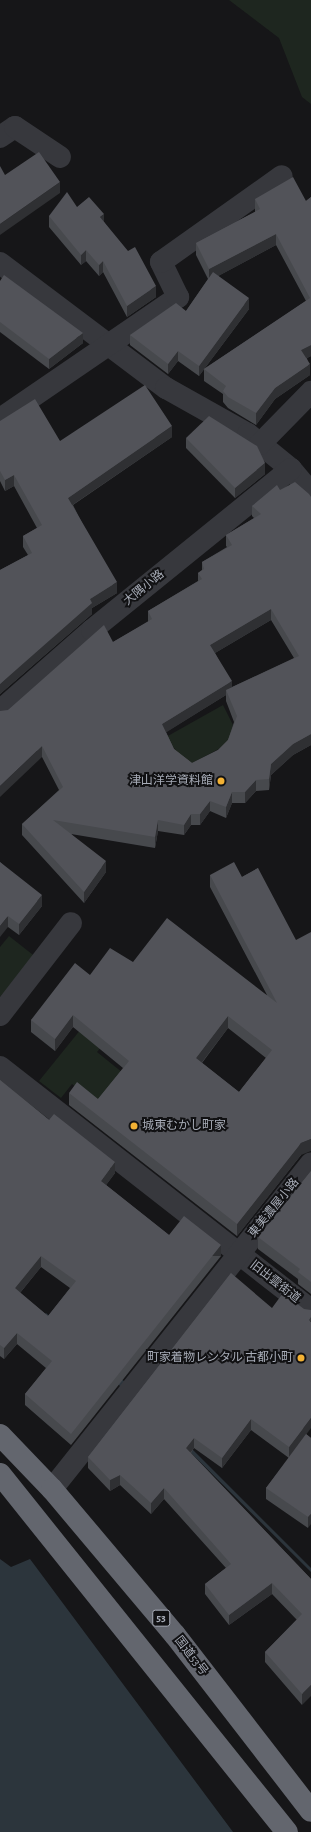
<!DOCTYPE html>
<html>
<head>
<meta charset="utf-8">
<style>
  body { margin:0 }
  #map { position:relative; width:311px; height:1832px; overflow:hidden; background:#161618; font-family:"Alegreya Sans","Noto Sans JP",sans-serif }
  div>[style] { position:absolute }
  .green>* { inset:0; background:#1e261f }
  .water>* { inset:0; background:#2c353c }
  .minor>* { height:22px; margin:-11px; padding:0 11px; transform-origin:11px; border-radius:11px; background:#37383d }
  .highway>* { height:22px; margin:-11px; padding:0 11px; transform-origin:11px; border-radius:11px; background:#63666e }
  .wall>* { inset:0; background:#47494d }
  .shaded-wall>* { inset:0; background:#2f3033; transform-origin:0 0 }
  .building>* { inset:0; background:#525359 }
  .dots>* { width:11px; height:11px; translate:-50% -50%; box-sizing:border-box; border:2px solid #111113; border-radius:50% }
  span { translate:-50% -50%; white-space:nowrap; text-align:center; line-height:1.15; -webkit-text-stroke:4px #111113; paint-order:stroke }
  .shield-label span { padding:1px 3px; background:#111113; border:1px solid; border-radius:3px; -webkit-text-stroke-width:0 }
  .shield-label { font-size:11px; color:#a8adb8; font-weight:700 }
  .street-label { font-size:12px; color:#a8adb8 }
  .poi-label { font-size:12px; color:#a8adb8 }
  .right { translate:-100% -50%; text-align:right }
  .left { translate:0 -50%; text-align:left }
</style>
</head>
<body>
<div id="map">
  <div class="green">
    <i style="clip-path:polygon(229px 0,311px 0,311px 104px,302px 97px,279px 38px)"></i>
    <i style="clip-path:polygon(223px 705px,233px 725px,228px 744px,187px 766px,166px 737px)"></i>
    <i style="clip-path:polygon(9px 936px,37px 958px,0 997px,0 947px)"></i>
    <i style="clip-path:polygon(102px 1003px,124px 1020px,97px 1052px,123px 1073px,97px 1104px,72px 1084px,61px 1098px,39px 1081px)"></i>
  </div>
  <div class="water">
    <i style="clip-path:polygon(46px 1313px,125px 1382px,311px 1568px,311px 1572px,180px 1442px,44px 1315px)"></i>
    <i style="clip-path:polygon(0 1559px,11px 1567px,30px 1559px,233px 1832px,0 1832px)"></i>
  </div>
  <div class="minor">
    <i style="left:0;top:137px;width:18px;rotate:-34deg"></i>
    <i style="left:15px;top:127px;width:54px;rotate:33.7deg"></i>
    <i style="left:0;top:263px;width:208px;rotate:37deg"></i>
    <i style="left:166px;top:388px;width:94px;rotate:29.3deg"></i>
    <i style="left:248px;top:434px;width:55px;rotate:39.1deg"></i>
    <i style="left:291px;top:469px;width:31px;rotate:50deg"></i>
    <i style="left:0;top:419px;width:216px;rotate:-34.4deg"></i>
    <i style="left:178px;top:297px;width:39px;rotate:-116deg"></i>
    <i style="left:161px;top:262px;width:148px;rotate:-35.4deg"></i>
    <i style="left:260px;top:444px;width:73px;rotate:-45.6deg"></i>
    <i style="left:0;top:711px;width:123px;rotate:-41.4deg"></i>
    <i style="left:92px;top:630px;width:256px;rotate:-39deg"></i>
    <i style="left:0;top:1015px;width:116px;rotate:-52.3deg"></i>
    <i style="left:0;top:1067px;width:395px;rotate:38deg"></i>
    <i style="left:52px;top:1489px;width:416px;rotate:-51.5deg"></i>
  </div>
  <div class="highway">
    <i style="left:0;top:1435px;width:75px;rotate:46.1deg"></i>
    <i style="left:52px;top:1489px;width:191px;rotate:49.9deg"></i>
    <i style="left:175px;top:1635px;width:222px;rotate:52.3deg"></i>
    <i style="left:0;top:1474px;width:459px;rotate:51.3deg"></i>
  </div>
  <div class="wall">
    <i style="clip-path:polygon(311px 197px,311px 356px,307px 358px,310px 375px,275px 399px,256px 425px,228px 408px,223px 402px,223px 394px,204px 381px,204px 369px,306px 301px,276px 245px,218px 276px,249px 309px,199px 376px,178px 361px,168px 374px,130px 345px,130px 335px,186px 311px,208px 279px,196px 255px,196px 243px,255px 212px,255px 199px,306px 201px)"></i>
    <i style="clip-path:polygon(77px 207px,104px 222px,156px 297px,127px 317px,103px 272px,99px 276px,86px 261px,81px 265px,49px 227px,49px 216px)"></i>
    <i style="clip-path:polygon(0 281px,83px 343px,49px 369px,0 332px)"></i>
    <i style="clip-path:polygon(0 421px,60px 441px,172px 437px,73px 505px,117px 593px,92px 608px,92px 614px,0 694px,0 570px,28px 555px,23px 547px,23px 536px,37px 528px,14px 486px,5px 491px,0 481px)"></i>
    <i style="clip-path:polygon(186px 438px,265px 474px,235px 498px,186px 448px)"></i>
    <i style="clip-path:polygon(evenodd,280px 490px,311px 497px,311px 745px,293px 755px,271px 775px,269px 790px,256px 791px,245px 803px,232px 803px,226px 818px,210px 811px,200px 825px,191px 825px,184px 835px,158px 831px,155px 848px,71px 834px,106px 872px,84px 903px,22px 835px,22px 824px,59px 790px,42px 757px,8px 710px,113px 642px,148px 622px,148px 611px,198px 581px,198px 573px,202px 570px,202px 562px,227px 547px,226px 546px,226px 535px,254px 518px,252px 516px,252px 506px,280px 490px,271px 620px,294px 658px,232px 687px,215px 653px,271px 620px,280px 490px,226px 695px,226px 701px,234px 722px,228px 740px,218px 750px,192px 763px,174px 749px,166px 732px,226px 695px)"></i>
    <i style="clip-path:polygon(0 862px,42px 906px,19px 935px,8px 927px)"></i>
    <i style="clip-path:polygon(evenodd,258px 868px,301px 1155px,237px 1236px,69px 1105px,69px 1093px,98px 1099px,123px 1068px,73px 1027px,55px 1051px,31px 1032px,31px 1020px,90px 975px,133px 962px,267px 995px,210px 887px,210px 875px,242px 877px,258px 868px,228px 1028px,266px 1058px,239px 1092px,202px 1063px,228px 1028px)"></i>
    <i style="clip-path:polygon(evenodd,0 1080px,115px 1173px,106px 1185px,169px 1235px,221px 1256px,71px 1445px,25px 1405px,25px 1394px,46px 1368px,17px 1344px,4px 1359px,0 1356px,0 1080px,41px 1267px,70px 1288px,48px 1316px,20px 1293px,41px 1267px)"></i>
    <i style="clip-path:polygon(311px 1171px,311px 1294px,298px 1284px,298px 1279px,258px 1249px,258px 1237px)"></i>
    <i style="clip-path:polygon(231px 1273px,306px 1434px,311px 1438px,308px 1528px,266px 1499px,266px 1488px,289px 1458px,251px 1430px,222px 1468px,194px 1448px,191px 1453px,311px 1579px,302px 1705px,265px 1662px,265px 1652px,297px 1620px,272px 1594px,229px 1625px,205px 1594px,205px 1584px,226px 1568px,164px 1499px,151px 1514px,120px 1485px,110px 1491px,88px 1468px,88px 1457px)"></i>
  </div>
  <div class="shaded-wall">
    <i style="clip-path:polygon(60px 182px,60px 193px,0 235px,0 224px)"></i>
    <i style="clip-path:polygon(104px 214px,104px 225px,100px 217px)"></i>
    <i style="clip-path:polygon(276px 234px,276px 245px,209px 281px,209px 269px)"></i>
    <i style="clip-path:polygon(86px 250px,86px 261px,81px 265px,81px 255px)"></i>
    <i style="clip-path:polygon(103px 261px,103px 272px,99px 276px,99px 265px)"></i>
    <i style="clip-path:polygon(156px 286px,156px 297px,127px 317px,127px 306px)"></i>
    <i style="clip-path:polygon(249px 298px,249px 309px,199px 376px,199px 366px)"></i>
    <i style="clip-path:polygon(83px 333px,83px 343px,49px 369px,49px 359px)"></i>
    <i style="clip-path:polygon(311px 345px,311px 356px,301px 361px,301px 350px)"></i>
    <i style="clip-path:polygon(178px 351px,178px 361px,168px 374px,168px 364px)"></i>
    <i style="clip-path:polygon(310px 364px,310px 375px,275px 399px,256px 425px,256px 413px,275px 388px)"></i>
    <i style="clip-path:polygon(172px 426px,172px 437px,68px 508px,68px 498px)"></i>
    <i style="clip-path:polygon(265px 463px,265px 474px,235px 498px,235px 488px)"></i>
    <i style="clip-path:polygon(14px 475px,14px 486px,5px 491px,5px 480px)"></i>
    <i style="clip-path:polygon(117px 582px,117px 593px,92px 608px,92px 614px,0 694px,0 684px,90px 599px)"></i>
    <i style="clip-path:polygon(271px 609px,271px 620px,210px 656px,210px 645px)"></i>
    <i style="clip-path:polygon(232px 681px,232px 692px,226px 690px,226px 695px,162px 735px,162px 724px)"></i>
    <i style="clip-path:polygon(311px 734px,311px 745px,293px 755px,271px 775px,269px 790px,269px 779px,271px 764px,293px 744px)"></i>
    <i style="clip-path:polygon(42px 746px,42px 757px,0 797px,0 786px)"></i>
    <i style="clip-path:polygon(256px 780px,256px 791px,245px 803px,245px 792px)"></i>
    <i style="clip-path:polygon(232px 792px,232px 803px,226px 818px,226px 807px)"></i>
    <i style="clip-path:polygon(210px 801px,210px 811px,200px 825px,200px 814px)"></i>
    <i style="clip-path:polygon(191px 814px,191px 825px,184px 835px,184px 825px)"></i>
    <i style="clip-path:polygon(158px 820px,158px 831px,155px 848px,155px 837px)"></i>
    <i style="clip-path:polygon(106px 861px,106px 872px,84px 903px,84px 892px)"></i>
    <i style="clip-path:polygon(42px 895px,42px 906px,19px 935px,19px 924px)"></i>
    <i style="clip-path:polygon(8px 916px,8px 927px,0 937px,0 926px)"></i>
    <i style="clip-path:polygon(73px 1015px,73px 1027px,55px 1051px,55px 1039px)"></i>
    <i style="clip-path:polygon(228px 1016px,228px 1028px,196px 1070px,196px 1058px)"></i>
    <i style="clip-path:polygon(311px 1139px,311px 1151px,301px 1155px,237px 1236px,237px 1224px,301px 1143px)"></i>
    <i style="clip-path:polygon(115px 1162px,115px 1173px,101px 1192px,101px 1181px)"></i>
    <i style="left:221px;top:1245px;width:11px;height:241px;rotate:90deg"></i>
    <i style="clip-path:polygon(41px 1256px,41px 1267px,15px 1299px,15px 1288px)"></i>
    <i style="clip-path:polygon(17px 1333px,17px 1344px,4px 1359px,4px 1348px)"></i>
    <i style="clip-path:polygon(311px 1418px,311px 1428px,289px 1458px,289px 1447px)"></i>
    <i style="clip-path:polygon(251px 1419px,251px 1430px,222px 1468px,222px 1458px)"></i>
    <i style="clip-path:polygon(194px 1438px,194px 1448px,186px 1458px,186px 1448px)"></i>
    <i style="clip-path:polygon(120px 1475px,120px 1485px,110px 1491px,110px 1480px)"></i>
    <i style="clip-path:polygon(164px 1488px,164px 1499px,151px 1514px,151px 1503px)"></i>
    <i style="clip-path:polygon(311px 1514px,311px 1524px,308px 1528px,308px 1517px)"></i>
    <i style="clip-path:polygon(272px 1583px,272px 1594px,229px 1625px,229px 1615px)"></i>
    <i style="clip-path:polygon(311px 1685px,311px 1696px,302px 1705px,302px 1694px)"></i>
  </div>
  <div class="building">
    <i style="clip-path:polygon(39px 152px,60px 182px,0 224px,0 166px,5px 175px)"></i>
    <i style="clip-path:polygon(293px 177px,306px 201px,311px 197px,311px 345px,301px 350px,310px 364px,275px 388px,256px 413px,228px 397px,223px 391px,226px 386px,204px 369px,310px 298px,276px 234px,209px 269px,196px 243px,260px 209px,255px 199px)"></i>
    <i style="clip-path:polygon(67px 192px,77px 207px,89px 197px,104px 214px,100px 217px,128px 251px,135px 247px,156px 286px,127px 306px,103px 261px,99px 265px,86px 250px,81px 255px,49px 216px)"></i>
    <i style="clip-path:polygon(213px 272px,249px 298px,199px 366px,178px 351px,168px 364px,130px 335px,176px 303px,186px 311px)"></i>
    <i style="clip-path:polygon(4px 275px,83px 333px,49px 359px,0 322px,0 281px)"></i>
    <i style="clip-path:polygon(145px 385px,172px 426px,68px 498px,117px 582px,90px 599px,92px 603px,0 684px,0 570px,32px 553px,23px 536px,42px 525px,14px 475px,5px 480px,0 471px,0 421px,35px 399px,60px 441px)"></i>
    <i style="clip-path:polygon(209px 416px,257px 446px,265px 463px,235px 488px,186px 438px)"></i>
    <i style="clip-path:polygon(evenodd,295px 482px,309px 494px,311px 497px,311px 734px,293px 744px,271px 764px,269px 779px,256px 780px,245px 792px,232px 792px,226px 807px,210px 801px,200px 814px,191px 814px,184px 825px,158px 820px,155px 837px,53px 820px,106px 861px,84px 892px,22px 824px,63px 787px,42px 746px,0 786px,0 711px,8px 710px,104px 625px,113px 642px,152px 619px,148px 611px,202px 579px,198px 573px,204px 569px,202px 562px,232px 545px,226px 535px,261px 514px,252px 506px,277px 485px,280px 490px,295px 482px,271px 609px,299px 656px,226px 690px,237px 716px,228px 740px,218px 750px,192px 763px,174px 749px,162px 724px,232px 681px,210px 645px,271px 609px)"></i>
    <i style="clip-path:polygon(0 862px,42px 895px,19px 924px,8px 916px,0 926px)"></i>
    <i style="clip-path:polygon(evenodd,234px 862px,242px 877px,258px 868px,296px 940px,311px 932px,311px 1139px,301px 1143px,237px 1224px,69px 1093px,77px 1082px,98px 1099px,129px 1061px,73px 1015px,55px 1039px,31px 1020px,75px 963px,90px 975px,110px 948px,133px 962px,167px 918px,277px 1003px,210px 875px,234px 862px,228px 1016px,272px 1050px,239px 1092px,196px 1058px,228px 1016px)"></i>
    <i style="clip-path:polygon(evenodd,0 1080px,49px 1120px,54px 1114px,115px 1162px,101px 1181px,169px 1235px,184px 1216px,221px 1245px,71px 1434px,25px 1394px,52px 1361px,17px 1333px,4px 1348px,0 1345px,0 1080px,41px 1256px,76px 1281px,48px 1316px,15px 1288px,41px 1256px)"></i>
    <i style="clip-path:polygon(311px 1171px,311px 1282px,298px 1272px,300px 1269px,258px 1237px)"></i>
    <i style="clip-path:polygon(231px 1273px,272px 1308px,283px 1293px,304px 1309px,311px 1310px,311px 1317px,309px 1320px,311px 1322px,311px 1418px,289px 1447px,251px 1419px,222px 1458px,194px 1438px,186px 1448px,311px 1579px,311px 1685px,302px 1694px,265px 1652px,302px 1614px,272px 1583px,229px 1615px,205px 1584px,231px 1564px,164px 1488px,151px 1503px,120px 1475px,110px 1480px,88px 1457px)"></i>
    <i style="clip-path:polygon(306px 1434px,311px 1438px,311px 1514px,308px 1517px,266px 1488px)"></i>
  </div>
  <div class="dots">
    <i style="left:221px;top:781px;background:#f2b134"></i>
    <i style="left:134px;top:1126px;background:#f2b134"></i>
    <i style="left:301px;top:1358px;background:#f2b134"></i>
  </div>
  <div class="shield-label">
    <span style="left:161px;top:1618px">53</span>
  </div>
  <div class="street-label">
    <span style="left:144px;top:588px;rotate:-39deg">大隅小路</span>
    <span style="left:274px;top:1208px;rotate:-51deg">東美濃屋小路</span>
    <span style="left:275px;top:1282px;rotate:38deg">旧出雲街道</span>
    <span style="left:191px;top:1656px;rotate:52deg">国道53号</span>
  </div>
  <div class="poi-label">
    <span class="right" style="left:213px;top:781px">津山洋学資料館</span>
    <span class="left" style="left:142px;top:1126px">城東むかし町家</span>
    <span class="right" style="left:293px;top:1358px">町家着物レンタル 古都小町</span>
  </div>
</div>
</body>
</html>
